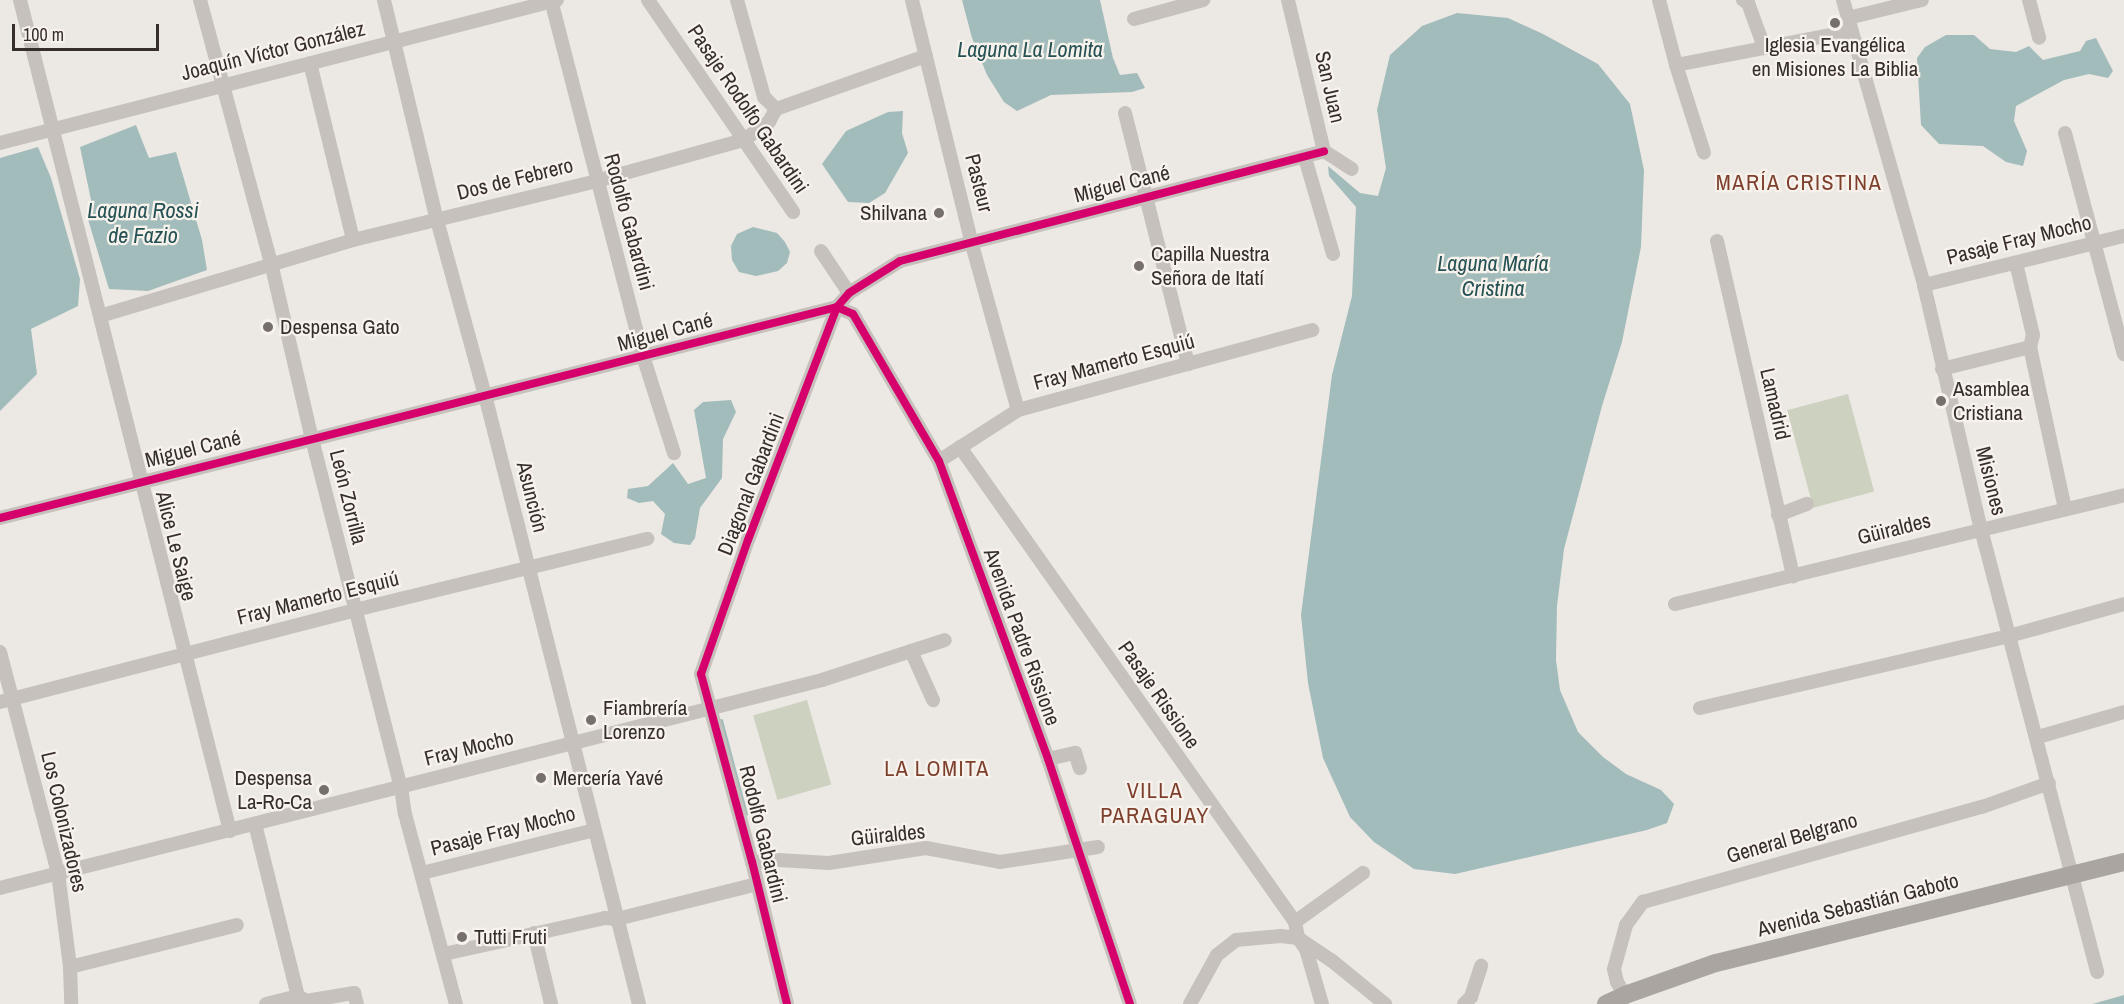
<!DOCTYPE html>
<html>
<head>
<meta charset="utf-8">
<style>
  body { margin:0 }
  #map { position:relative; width:2124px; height:1004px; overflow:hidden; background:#ece8e4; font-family:"Archivo Narrow",sans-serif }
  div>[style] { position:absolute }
  .green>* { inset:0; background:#cdd1bf; transform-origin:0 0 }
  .water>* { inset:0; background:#a2bcbb }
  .stream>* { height:3px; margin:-1.5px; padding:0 1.5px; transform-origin:1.5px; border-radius:1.5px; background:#a2bcbb }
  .minor>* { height:14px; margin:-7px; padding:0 7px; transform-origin:7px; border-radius:7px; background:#c6c1bc }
  .major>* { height:18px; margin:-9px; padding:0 9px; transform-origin:9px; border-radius:9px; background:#aba5a1 }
  .cycleway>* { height:8px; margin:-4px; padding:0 4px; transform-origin:4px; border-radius:4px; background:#d6006c }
  .dots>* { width:16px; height:16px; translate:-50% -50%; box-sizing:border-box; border:3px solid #f8f2ec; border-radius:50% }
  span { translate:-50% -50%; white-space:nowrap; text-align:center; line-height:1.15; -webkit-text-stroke:4.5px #f8f2ec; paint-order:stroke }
  .poi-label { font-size:21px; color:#362e2b }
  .right { translate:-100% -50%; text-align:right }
  .left { translate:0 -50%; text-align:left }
  .street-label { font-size:21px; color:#362e2b }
  .water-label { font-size:22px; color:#245154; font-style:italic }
  .neighbourhood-label { font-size:22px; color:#7d3f2c; letter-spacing:1.5px }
  .scale { position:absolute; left:12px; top:24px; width:147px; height:27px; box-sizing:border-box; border:3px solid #362e2b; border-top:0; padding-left:8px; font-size:18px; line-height:21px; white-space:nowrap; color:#362e2b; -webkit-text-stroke:4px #f8f2ec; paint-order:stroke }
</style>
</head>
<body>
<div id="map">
  <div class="green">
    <i style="left:1848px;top:394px;width:101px;height:63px;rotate:75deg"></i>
    <i style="left:807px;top:700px;width:88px;height:56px;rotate:74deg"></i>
  </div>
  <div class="water">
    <i style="clip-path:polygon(962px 0,1100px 0,1113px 58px,1120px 75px,1137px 73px,1145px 88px,1132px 92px,1051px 95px,1017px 111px,1004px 102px,987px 75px,972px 38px)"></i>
    <i style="clip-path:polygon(1457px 13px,1508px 18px,1543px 34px,1598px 64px,1630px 104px,1644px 170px,1641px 247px,1622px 342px,1602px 406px,1564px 549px,1557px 606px,1556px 660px,1560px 690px,1578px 732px,1603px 757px,1626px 774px,1661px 790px,1674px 804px,1667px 823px,1647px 830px,1455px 874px,1414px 869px,1374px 842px,1350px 817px,1323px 758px,1308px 683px,1301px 615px,1332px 375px,1352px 296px,1356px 207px,1329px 176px,1328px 166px,1360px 193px,1378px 196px,1386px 168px,1377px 110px,1390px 55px,1422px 26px)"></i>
    <i style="clip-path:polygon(1946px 35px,1974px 35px,1990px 49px,2016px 52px,2029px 46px,2043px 60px,2080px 51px,2086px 41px,2096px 38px,2113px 71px,2108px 78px,2089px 74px,2064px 80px,2016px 106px,2014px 121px,2027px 151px,2023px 166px,2006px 162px,1983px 146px,1939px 144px,1921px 125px,1917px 58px,1925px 47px)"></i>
    <i style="clip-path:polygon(903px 111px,902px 133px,908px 153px,885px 193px,869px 203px,848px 202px,822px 164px,846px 131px,888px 112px)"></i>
    <i style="clip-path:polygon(136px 125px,149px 158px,176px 152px,202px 240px,207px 270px,148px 291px,109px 289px,87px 216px,91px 200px,80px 147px)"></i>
    <i style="clip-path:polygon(38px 147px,51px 178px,80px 279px,78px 306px,31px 329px,37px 374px,0 411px,0 158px)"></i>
    <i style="clip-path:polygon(753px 227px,777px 233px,785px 242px,790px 252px,787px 263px,778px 271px,756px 276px,739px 272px,732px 260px,731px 246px,737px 234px)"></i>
    <i style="clip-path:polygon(731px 400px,736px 412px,723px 439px,722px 478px,700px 508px,695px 538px,690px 545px,674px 543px,661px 534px,665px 514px,653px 501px,639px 503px,627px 498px,628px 489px,648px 486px,673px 463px,688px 484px,706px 478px,694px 410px,703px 402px)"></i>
    <i style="clip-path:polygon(2124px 995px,2124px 1004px,2092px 1004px,2096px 1003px)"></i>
  </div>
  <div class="stream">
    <i style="left:721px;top:720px;width:97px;rotate:75.1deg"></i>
  </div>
  <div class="minor">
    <i style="left:20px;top:0;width:857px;rotate:75.82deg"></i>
    <i style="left:200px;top:0;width:272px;rotate:74.9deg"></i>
    <i style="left:271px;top:263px;width:181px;rotate:76.9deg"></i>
    <i style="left:312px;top:439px;width:359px;rotate:75.7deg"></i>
    <i style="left:401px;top:787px;width:27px;rotate:82deg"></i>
    <i style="left:405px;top:814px;width:197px;rotate:75deg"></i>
    <i style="left:384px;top:0;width:226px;rotate:76.5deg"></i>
    <i style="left:437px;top:220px;width:181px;rotate:74.7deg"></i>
    <i style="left:485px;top:395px;width:628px;rotate:75.81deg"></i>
    <i style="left:551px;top:0;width:368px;rotate:75.5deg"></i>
    <i style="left:643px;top:356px;width:102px;rotate:72.3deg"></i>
    <i style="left:648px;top:0;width:257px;rotate:55.6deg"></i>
    <i style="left:737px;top:0;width:101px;rotate:74.4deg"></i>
    <i style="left:764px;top:97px;width:17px;rotate:45deg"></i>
    <i style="left:912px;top:0;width:248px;rotate:76.2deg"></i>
    <i style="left:971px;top:241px;width:175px;rotate:74.5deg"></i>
    <i style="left:1288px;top:0;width:155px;rotate:76.6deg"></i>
    <i style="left:1324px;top:151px;width:33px;rotate:33deg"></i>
    <i style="left:1659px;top:0;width:67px;rotate:75.3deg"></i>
    <i style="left:1676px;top:65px;width:92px;rotate:72.3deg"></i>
    <i style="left:1743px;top:0;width:6px;rotate:31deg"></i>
    <i style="left:1748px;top:3px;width:47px;rotate:70deg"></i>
    <i style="left:1843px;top:0;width:296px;rotate:74.1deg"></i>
    <i style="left:1924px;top:285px;width:251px;rotate:76.9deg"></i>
    <i style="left:1981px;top:529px;width:458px;rotate:75.3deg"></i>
    <i style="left:2029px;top:0;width:39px;rotate:75deg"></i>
    <i style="left:1848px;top:18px;width:76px;rotate:-13.7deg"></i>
    <i style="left:1134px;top:19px;width:72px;rotate:-15.4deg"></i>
    <i style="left:310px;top:63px;width:182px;rotate:76.3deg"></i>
    <i style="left:1676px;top:65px;width:178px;rotate:-11deg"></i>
    <i style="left:1125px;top:113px;width:259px;rotate:75.9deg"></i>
    <i style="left:2065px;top:133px;width:229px;rotate:75.1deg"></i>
    <i style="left:0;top:143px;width:575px;rotate:-14.4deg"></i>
    <i style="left:1305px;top:158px;width:100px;rotate:73.7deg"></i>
    <i style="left:1717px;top:241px;width:344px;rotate:77.2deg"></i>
    <i style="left:821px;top:251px;width:50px;rotate:56.3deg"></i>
    <i style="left:2016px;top:263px;width:74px;rotate:76.7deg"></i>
    <i style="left:2033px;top:335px;width:12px;rotate:104deg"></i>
    <i style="left:2030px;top:347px;width:166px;rotate:77.8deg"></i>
    <i style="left:1924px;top:285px;width:206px;rotate:-13.8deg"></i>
    <i style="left:100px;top:316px;width:264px;rotate:-16.7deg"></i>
    <i style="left:353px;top:240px;width:250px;rotate:-13.6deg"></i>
    <i style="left:596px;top:181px;width:154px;rotate:-15.5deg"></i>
    <i style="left:744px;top:140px;width:31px;rotate:-36deg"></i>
    <i style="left:769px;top:122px;width:15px;rotate:-62deg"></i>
    <i style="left:776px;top:109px;width:159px;rotate:-19.5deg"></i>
    <i style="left:1942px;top:369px;width:91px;rotate:-14deg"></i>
    <i style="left:960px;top:447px;width:581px;rotate:54.81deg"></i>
    <i style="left:1295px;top:922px;width:16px;rotate:79deg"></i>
    <i style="left:1298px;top:938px;width:40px;rotate:34deg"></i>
    <i style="left:1331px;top:960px;width:70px;rotate:39.2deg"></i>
    <i style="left:939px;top:461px;width:94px;rotate:-32.8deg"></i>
    <i style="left:1018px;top:410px;width:305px;rotate:-15.2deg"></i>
    <i style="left:1778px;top:515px;width:31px;rotate:-21deg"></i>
    <i style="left:0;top:518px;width:863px;rotate:-14.15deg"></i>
    <i style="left:837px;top:307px;width:18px;rotate:-49deg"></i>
    <i style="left:849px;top:293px;width:60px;rotate:-32.1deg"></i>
    <i style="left:900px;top:261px;width:438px;rotate:-14.5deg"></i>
    <i style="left:1675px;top:604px;width:462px;rotate:-13.6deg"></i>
    <i style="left:911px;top:651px;width:54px;rotate:65.8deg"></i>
    <i style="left:0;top:652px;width:228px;rotate:75.3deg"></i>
    <i style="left:58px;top:873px;width:95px;rotate:82.7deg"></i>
    <i style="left:70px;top:967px;width:37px;rotate:88deg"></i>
    <i style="left:0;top:702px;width:367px;rotate:-14.5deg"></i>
    <i style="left:355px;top:610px;width:301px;rotate:-13.7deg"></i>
    <i style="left:1700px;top:708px;width:317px;rotate:-13.1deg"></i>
    <i style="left:2009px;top:636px;width:119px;rotate:-15.5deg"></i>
    <i style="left:2038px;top:737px;width:90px;rotate:-16.2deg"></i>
    <i style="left:1048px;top:759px;width:28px;rotate:-13deg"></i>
    <i style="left:1075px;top:753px;width:16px;rotate:72deg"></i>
    <i style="left:255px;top:824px;width:177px;rotate:76deg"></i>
    <i style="left:298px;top:996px;width:8px;rotate:97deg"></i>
    <i style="left:752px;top:862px;width:26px;rotate:-4deg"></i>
    <i style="left:778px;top:860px;width:51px;rotate:3.4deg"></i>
    <i style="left:829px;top:863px;width:98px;rotate:-8.8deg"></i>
    <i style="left:926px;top:848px;width:75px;rotate:10.7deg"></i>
    <i style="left:1000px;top:862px;width:99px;rotate:-8.7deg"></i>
    <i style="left:422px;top:873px;width:178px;rotate:-14deg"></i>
    <i style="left:0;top:888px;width:848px;rotate:-14.2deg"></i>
    <i style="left:822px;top:680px;width:129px;rotate:-18deg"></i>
    <i style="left:1295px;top:922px;width:84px;rotate:-35.8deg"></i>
    <i style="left:534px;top:933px;width:73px;rotate:76.5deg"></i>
    <i style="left:444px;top:954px;width:165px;rotate:-12.6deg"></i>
    <i style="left:605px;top:918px;width:12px;rotate:5deg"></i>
    <i style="left:617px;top:919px;width:144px;rotate:-14deg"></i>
    <i style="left:70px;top:967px;width:172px;rotate:-14.1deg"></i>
    <i style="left:1625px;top:995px;width:15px;rotate:-122deg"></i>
    <i style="left:1617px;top:982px;width:13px;rotate:-103deg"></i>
    <i style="left:1614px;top:969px;width:46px;rotate:-74.7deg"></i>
    <i style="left:1626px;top:925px;width:29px;rotate:-54deg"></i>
    <i style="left:1643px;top:902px;width:352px;rotate:-15.7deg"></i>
    <i style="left:1982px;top:807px;width:71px;rotate:-19.7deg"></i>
    <i style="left:266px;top:1004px;width:33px;rotate:-14deg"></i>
    <i style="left:298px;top:996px;width:9px;rotate:32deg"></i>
    <i style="left:306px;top:1001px;width:49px;rotate:-9.5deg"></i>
    <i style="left:354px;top:993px;width:11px;rotate:75deg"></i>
    <i style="left:787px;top:1004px;width:146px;rotate:-103.8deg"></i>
    <i style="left:752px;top:862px;width:195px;rotate:-105.2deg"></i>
    <i style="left:701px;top:674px;width:142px;rotate:-70.7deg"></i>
    <i style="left:748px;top:540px;width:249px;rotate:-69.1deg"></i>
    <i style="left:837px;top:307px;width:17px;rotate:24deg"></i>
    <i style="left:853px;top:314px;width:170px;rotate:59.7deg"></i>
    <i style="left:939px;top:461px;width:317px;rotate:69.9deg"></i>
    <i style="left:1048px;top:759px;width:258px;rotate:71.5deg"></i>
    <i style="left:1190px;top:1004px;width:56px;rotate:-61.1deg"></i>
    <i style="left:1217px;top:955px;width:24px;rotate:-38deg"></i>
    <i style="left:1236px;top:940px;width:45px;rotate:-5.1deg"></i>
    <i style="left:1281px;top:936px;width:17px;rotate:7deg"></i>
    <i style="left:1298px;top:938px;width:14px;rotate:54deg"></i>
    <i style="left:1306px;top:949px;width:57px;rotate:73.8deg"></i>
    <i style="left:1464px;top:1004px;width:10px;rotate:-45deg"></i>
    <i style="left:1471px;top:997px;width:33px;rotate:-72deg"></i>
  </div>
  <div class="major">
    <i style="left:1606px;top:1004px;width:21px;rotate:-25deg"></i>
    <i style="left:1625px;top:995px;width:96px;rotate:-19.4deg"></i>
    <i style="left:1716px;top:963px;width:420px;rotate:-13.9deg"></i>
  </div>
  <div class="cycleway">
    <i style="left:0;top:518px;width:863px;rotate:-14.15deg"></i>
    <i style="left:837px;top:307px;width:18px;rotate:-49deg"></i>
    <i style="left:849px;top:293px;width:60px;rotate:-32.1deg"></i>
    <i style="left:900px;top:261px;width:438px;rotate:-14.5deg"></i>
    <i style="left:787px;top:1004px;width:146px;rotate:-103.8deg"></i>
    <i style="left:752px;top:862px;width:195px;rotate:-105.2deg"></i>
    <i style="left:701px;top:674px;width:142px;rotate:-70.7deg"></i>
    <i style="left:748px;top:540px;width:249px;rotate:-69.1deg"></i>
    <i style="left:837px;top:307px;width:17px;rotate:24deg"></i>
    <i style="left:853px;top:314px;width:170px;rotate:59.7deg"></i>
    <i style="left:939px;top:461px;width:317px;rotate:69.9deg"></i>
    <i style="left:1048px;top:759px;width:258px;rotate:71.5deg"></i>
  </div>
  <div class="dots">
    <i style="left:1835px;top:23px;background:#766f6c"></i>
    <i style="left:939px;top:213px;background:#766f6c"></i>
    <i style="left:1139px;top:266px;background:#766f6c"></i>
    <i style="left:268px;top:327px;background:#766f6c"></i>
    <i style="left:1941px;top:401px;background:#766f6c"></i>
    <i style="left:591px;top:720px;background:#766f6c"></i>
    <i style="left:541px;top:778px;background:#766f6c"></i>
    <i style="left:324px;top:790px;background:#766f6c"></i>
    <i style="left:462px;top:937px;background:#766f6c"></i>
  </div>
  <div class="poi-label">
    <span style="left:1835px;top:57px">Iglesia Evangélica<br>en Misiones La Biblia</span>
    <span class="right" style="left:927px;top:213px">Shilvana</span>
    <span class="left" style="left:1151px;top:266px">Capilla Nuestra<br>Señora de Itatí</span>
    <span class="left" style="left:280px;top:327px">Despensa Gato</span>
    <span class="left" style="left:1953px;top:401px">Asamblea<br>Cristiana</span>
    <span class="left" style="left:603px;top:720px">Fiambrería<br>Lorenzo</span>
    <span class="right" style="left:312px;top:790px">Despensa<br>La-Ro-Ca</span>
    <span class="left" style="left:553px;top:778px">Mercería Yavé</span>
    <span class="left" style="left:474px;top:937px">Tutti Fruti</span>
  </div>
  <div class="street-label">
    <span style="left:273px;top:51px;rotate:-14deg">Joaquín Víctor González</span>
    <span style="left:1330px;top:87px;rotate:77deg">San Juan</span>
    <span style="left:748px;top:109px;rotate:56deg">Pasaje Rodolfo Gabardini</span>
    <span style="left:515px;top:179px;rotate:-14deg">Dos de Febrero</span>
    <span style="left:979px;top:183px;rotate:76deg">Pasteur</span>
    <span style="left:1122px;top:184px;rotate:-14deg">Miguel Cané</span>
    <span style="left:629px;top:222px;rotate:75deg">Rodolfo Gabardini</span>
    <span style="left:2019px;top:240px;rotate:-14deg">Pasaje Fray Mocho</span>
    <span style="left:665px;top:332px;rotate:-15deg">Miguel Cané</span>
    <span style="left:1114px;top:362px;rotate:-15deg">Fray Mamerto Esquiú</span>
    <span style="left:1775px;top:404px;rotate:77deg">Lamadrid</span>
    <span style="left:193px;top:449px;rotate:-14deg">Miguel Cané</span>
    <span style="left:1991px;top:481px;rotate:76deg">Misiones</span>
    <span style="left:751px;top:484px;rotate:-69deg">Diagonal Gabardini</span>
    <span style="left:348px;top:497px;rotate:76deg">León Zorrilla</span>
    <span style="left:532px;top:497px;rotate:76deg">Asunción</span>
    <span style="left:1894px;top:529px;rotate:-14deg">Güiraldes</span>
    <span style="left:176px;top:546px;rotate:76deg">Alice Le Saige</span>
    <span style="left:318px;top:598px;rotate:-14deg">Fray Mamerto Esquiú</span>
    <span style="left:1022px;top:637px;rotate:70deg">Avenida Padre Rissione</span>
    <span style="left:1159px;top:695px;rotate:55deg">Pasaje Rissione</span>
    <span style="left:469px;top:748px;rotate:-14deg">Fray Mocho</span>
    <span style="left:64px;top:822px;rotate:77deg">Los Colonizadores</span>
    <span style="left:503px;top:831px;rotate:-14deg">Pasaje Fray Mocho</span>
    <span style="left:763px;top:834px;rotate:76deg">Rodolfo Gabardini</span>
    <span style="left:888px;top:835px;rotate:-6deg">Güiraldes</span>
    <span style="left:1792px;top:838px;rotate:-16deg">General Belgrano</span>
    <span style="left:1858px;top:905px;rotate:-14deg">Avenida Sebastián Gaboto</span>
  </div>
  <div class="water-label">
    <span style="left:1030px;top:50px">Laguna La Lomita</span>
    <span style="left:143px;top:223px">Laguna Rossi<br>de Fazio</span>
    <span style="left:1493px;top:276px">Laguna María<br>Cristina</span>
  </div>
  <div class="neighbourhood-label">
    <span style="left:1799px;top:183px">MARÍA CRISTINA</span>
    <span style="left:937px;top:769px">LA LOMITA</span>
    <span style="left:1155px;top:803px">VILLA<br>PARAGUAY</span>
  </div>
  <div class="scale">100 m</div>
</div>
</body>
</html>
